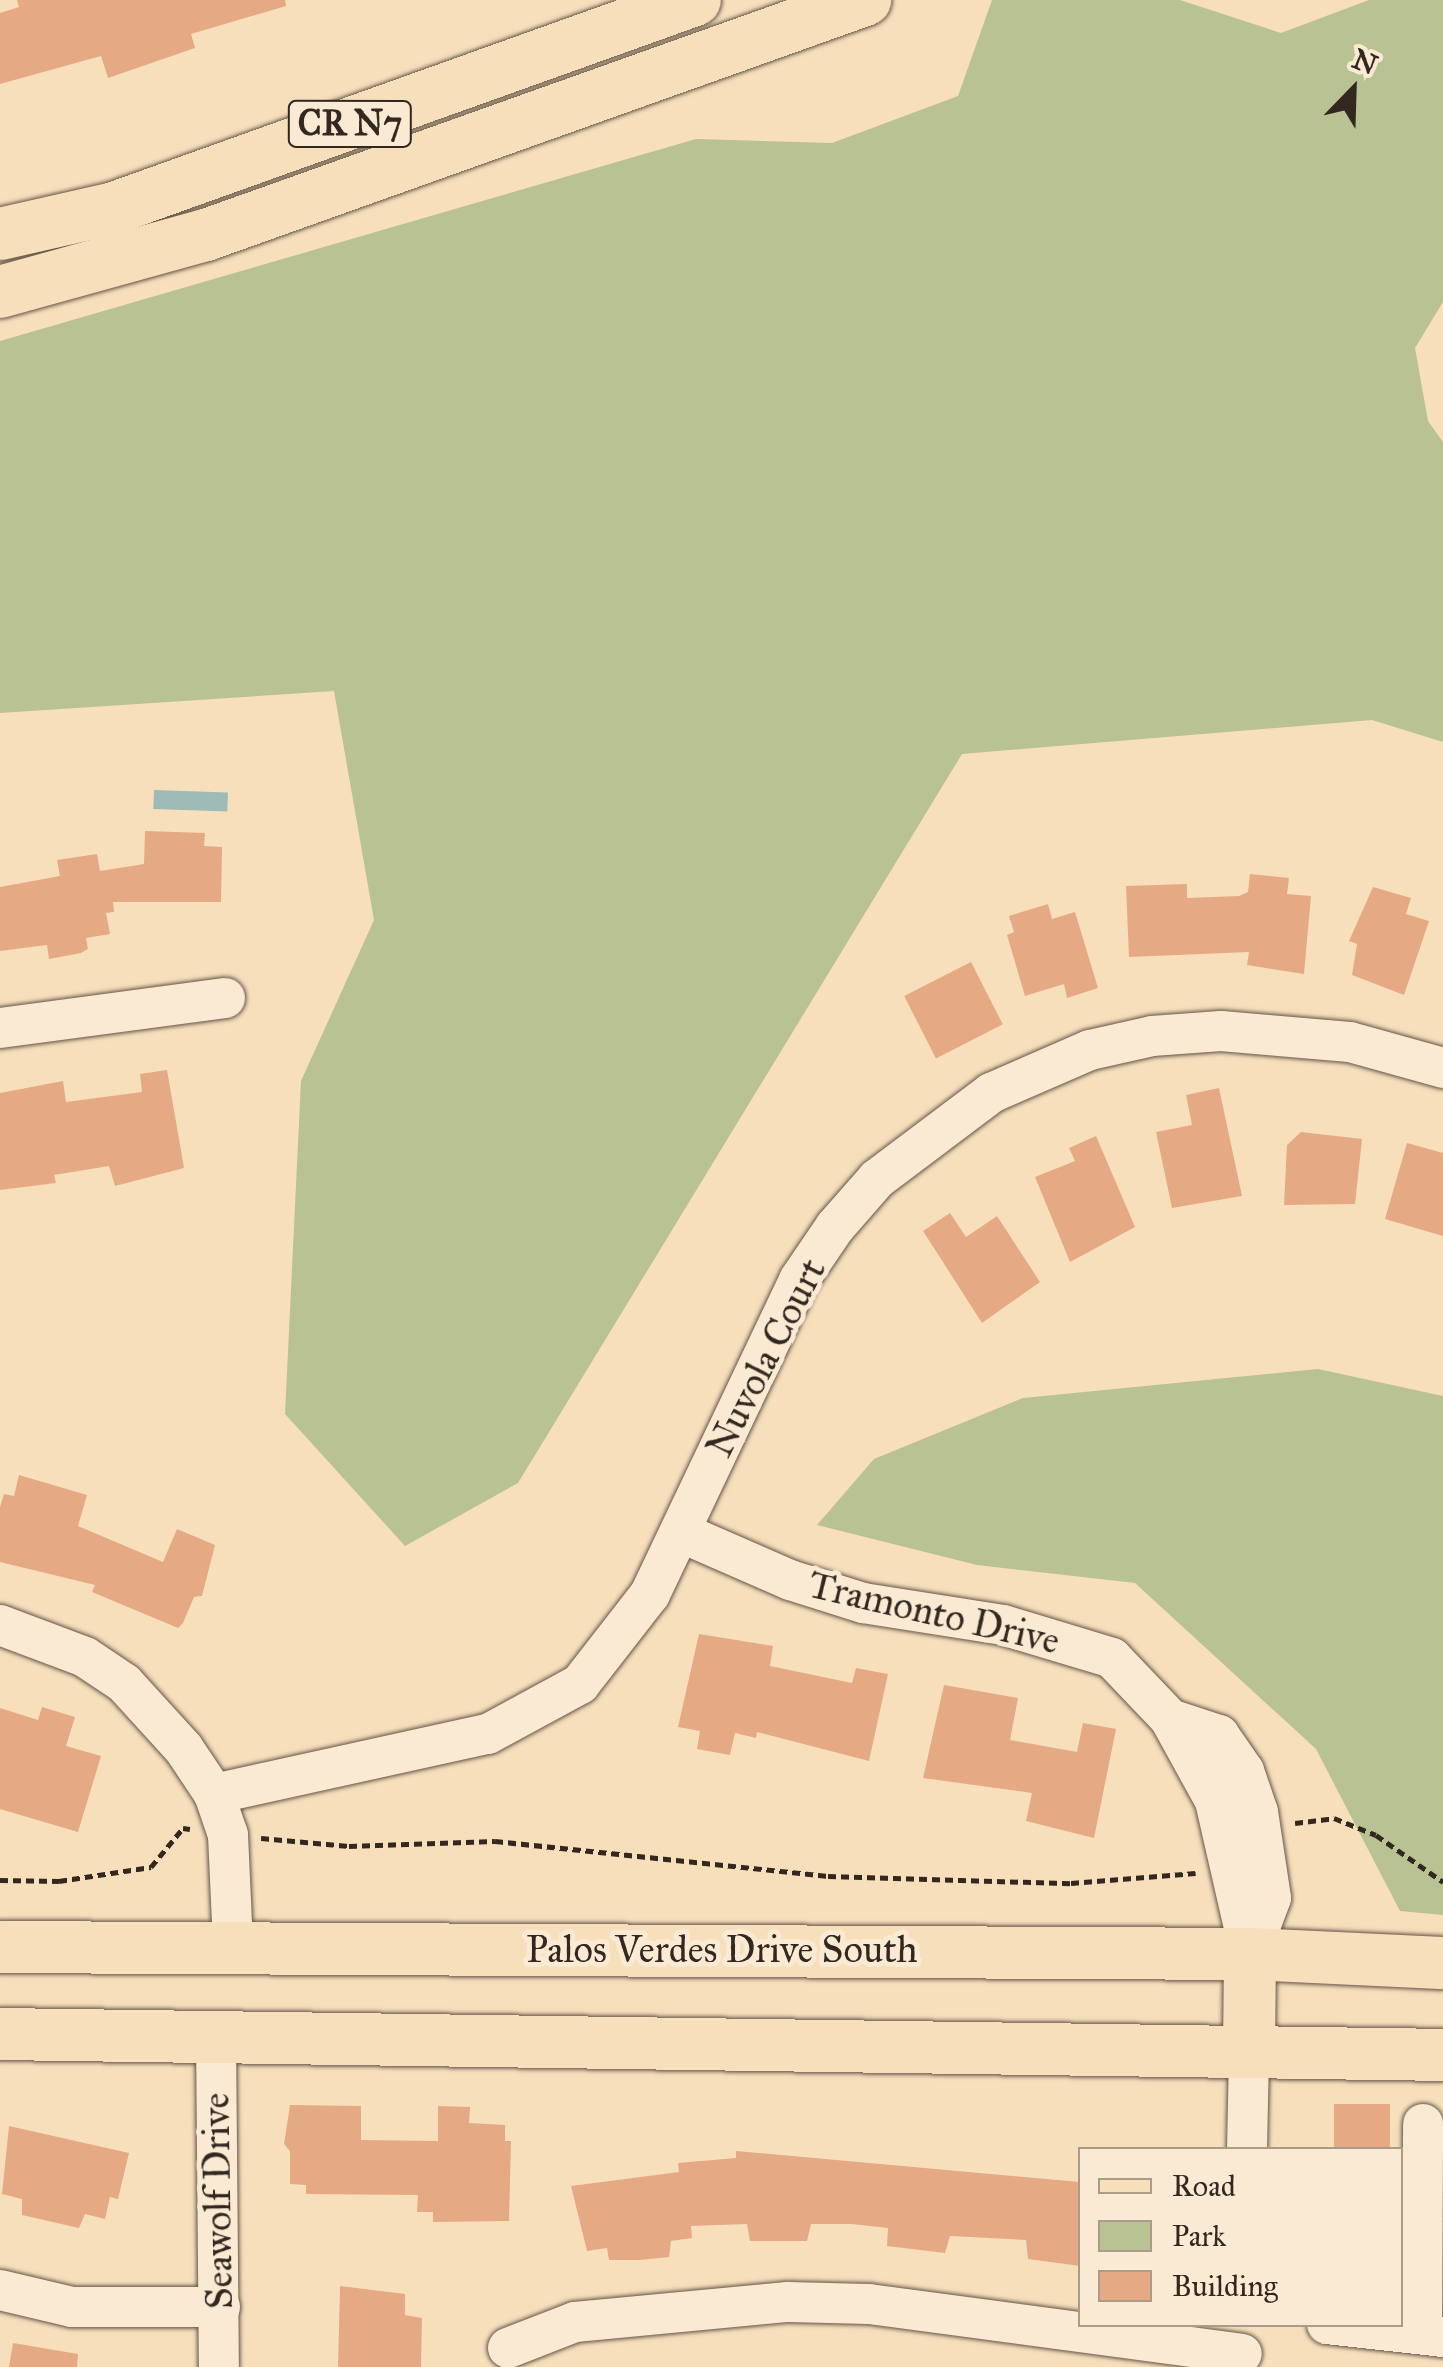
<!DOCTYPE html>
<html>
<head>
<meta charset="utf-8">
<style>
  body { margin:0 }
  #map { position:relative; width:1443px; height:2367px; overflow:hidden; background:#f7dfbc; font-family:"IM FELL Great Primer",serif }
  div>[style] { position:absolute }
  .green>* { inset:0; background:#b9c293 }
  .water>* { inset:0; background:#9fbbb8; transform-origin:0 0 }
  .building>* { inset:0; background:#e5aa83; transform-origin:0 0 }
  .path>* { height:5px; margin-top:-2.5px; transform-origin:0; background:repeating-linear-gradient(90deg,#322820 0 8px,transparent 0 13px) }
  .roads { filter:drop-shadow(0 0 2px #635647) drop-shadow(0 0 2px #635647) }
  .minor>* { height:40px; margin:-20px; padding:0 20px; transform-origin:20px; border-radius:20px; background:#faead3 }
  .major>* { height:52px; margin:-26px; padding:0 26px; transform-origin:26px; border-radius:26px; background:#f7dfbc }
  span { translate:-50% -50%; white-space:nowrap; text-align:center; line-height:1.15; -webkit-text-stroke:10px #faead3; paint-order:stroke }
  .shield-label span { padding:2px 8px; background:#faead3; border:2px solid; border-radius:8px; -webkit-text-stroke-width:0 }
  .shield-label { font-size:35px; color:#322820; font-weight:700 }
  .street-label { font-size:38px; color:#322820 }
  .legend { position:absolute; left:1078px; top:2147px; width:325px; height:180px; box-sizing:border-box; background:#faead3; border:2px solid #aa9c8b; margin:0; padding:12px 18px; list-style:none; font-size:30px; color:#322820 }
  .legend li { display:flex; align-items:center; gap:20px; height:50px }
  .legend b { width:50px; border:2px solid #aa9c8b }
  .north { position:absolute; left:1303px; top:40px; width:100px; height:100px; -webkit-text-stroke:8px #faead3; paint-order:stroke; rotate:23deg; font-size:28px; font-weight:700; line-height:40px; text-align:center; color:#322820 }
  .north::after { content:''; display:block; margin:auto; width:35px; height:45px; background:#322820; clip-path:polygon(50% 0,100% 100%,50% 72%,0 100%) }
</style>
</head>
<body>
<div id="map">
  <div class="green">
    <i style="clip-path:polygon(992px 0,1180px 0,1281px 33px,1369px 0,1443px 0,1443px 302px,1415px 348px,1428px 421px,1443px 442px,1443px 742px,1372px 720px,962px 754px,518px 1483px,405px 1546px,285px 1414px,301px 1081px,374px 920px,334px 691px,0 713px,0 341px,696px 139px,832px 143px,958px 96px)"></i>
    <i style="clip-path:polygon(1318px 1369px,1443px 1396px,1443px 1915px,1400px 1911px,1316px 1749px,1135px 1583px,977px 1565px,817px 1525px,874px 1459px,1023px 1398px)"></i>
  </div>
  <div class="water">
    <i style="left:154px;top:790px;width:74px;height:19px;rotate:2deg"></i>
  </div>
  <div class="building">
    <i style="clip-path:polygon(17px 0,285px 0,286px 6px,191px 34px,195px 48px,108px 78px,101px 56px,0 84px,0 13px,19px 7px)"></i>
    <i style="clip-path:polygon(145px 831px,205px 833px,204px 846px,222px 847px,221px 902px,113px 902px,114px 912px,106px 913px,110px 934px,86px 938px,88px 949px,81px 953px,49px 959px,47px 945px,0 951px,0 887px,60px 876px,57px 860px,97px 854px,100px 871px,144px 864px)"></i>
    <i style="clip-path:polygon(1250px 874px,1289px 878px,1287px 894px,1311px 896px,1304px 974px,1247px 965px,1249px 952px,1129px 957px,1126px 886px,1187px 884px,1187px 898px,1239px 896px,1248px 892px)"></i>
    <i style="clip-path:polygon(1373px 887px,1411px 898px,1406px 914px,1429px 921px,1404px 995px,1352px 975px,1357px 944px,1349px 941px)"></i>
    <i style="clip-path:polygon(1048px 904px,1052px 919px,1075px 912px,1098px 988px,1067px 998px,1064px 984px,1025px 996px,1007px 935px,1014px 932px,1009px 916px)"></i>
    <i style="left:971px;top:962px;width:70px;height:75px;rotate:63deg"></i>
    <i style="clip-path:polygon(167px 1070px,184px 1168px,115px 1186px,109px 1166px,54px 1175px,56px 1183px,0 1190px,0 1093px,63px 1081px,66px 1102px,142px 1092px,140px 1074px)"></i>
    <i style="clip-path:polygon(1219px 1088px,1242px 1196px,1172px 1208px,1156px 1132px,1192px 1125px,1186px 1095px)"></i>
    <i style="clip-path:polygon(1301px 1132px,1362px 1139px,1355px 1204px,1284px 1205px,1287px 1145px)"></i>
    <i style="clip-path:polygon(1096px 1136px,1135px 1227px,1070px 1262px,1035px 1177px,1075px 1161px,1069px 1148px)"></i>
    <i style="clip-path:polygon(1407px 1143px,1443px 1153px,1443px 1236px,1385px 1219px)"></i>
    <i style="clip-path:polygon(950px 1213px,966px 1237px,997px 1216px,1040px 1282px,982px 1323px,923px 1231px)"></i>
    <i style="clip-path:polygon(19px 1475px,87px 1495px,78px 1526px,163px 1562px,177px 1529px,215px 1545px,202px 1596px,194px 1597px,183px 1623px,178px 1628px,92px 1592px,95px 1585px,0 1562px,0 1507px,4px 1494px,14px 1496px)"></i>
    <i style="clip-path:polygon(699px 1634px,773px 1646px,770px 1666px,852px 1683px,856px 1668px,888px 1674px,869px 1761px,757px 1732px,756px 1738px,735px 1733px,730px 1755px,697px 1749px,700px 1731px,678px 1727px)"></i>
    <i style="clip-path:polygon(944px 1685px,1018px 1698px,1010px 1740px,1077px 1752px,1083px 1723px,1116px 1729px,1094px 1838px,1026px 1821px,1032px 1793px,923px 1778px)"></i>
    <i style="clip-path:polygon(42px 1707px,75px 1717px,66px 1746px,101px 1756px,78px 1832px,0 1809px,0 1708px,38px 1720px)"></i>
    <i style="left:1334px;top:2104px;width:56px;height:46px"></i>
    <i style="clip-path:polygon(290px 2105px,361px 2106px,361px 2140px,438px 2141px,438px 2106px,470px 2107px,469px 2123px,505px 2125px,505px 2141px,511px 2141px,509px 2221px,433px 2222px,433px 2212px,417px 2212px,418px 2195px,306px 2194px,306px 2185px,290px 2184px,290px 2151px,284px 2144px)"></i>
    <i style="clip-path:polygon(9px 2126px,129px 2153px,118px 2199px,110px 2197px,105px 2219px,85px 2214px,79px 2228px,22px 2215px,22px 2199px,2px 2194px)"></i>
    <i style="clip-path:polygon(736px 2151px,1080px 2182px,1080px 2266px,1028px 2259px,1026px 2240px,950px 2236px,945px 2253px,887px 2246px,888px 2228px,851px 2224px,811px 2224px,807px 2241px,750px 2241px,747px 2224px,691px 2226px,692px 2238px,671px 2241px,669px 2257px,640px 2260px,609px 2260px,607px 2248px,587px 2251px,571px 2186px,679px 2172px,678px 2163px,736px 2158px)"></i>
    <i style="clip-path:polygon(340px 2286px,405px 2294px,405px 2315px,422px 2318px,421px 2367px,338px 2367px)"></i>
    <i style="clip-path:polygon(13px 2343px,78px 2354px,77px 2367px,9px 2367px)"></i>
  </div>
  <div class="path">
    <i style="left:1295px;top:1823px;width:39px;rotate:-7deg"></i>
    <i style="left:1334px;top:1818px;width:45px;rotate:22deg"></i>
    <i style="left:1376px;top:1835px;width:82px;rotate:35deg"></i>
    <i style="left:261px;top:1838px;width:88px;rotate:5.2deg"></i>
    <i style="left:349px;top:1846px;width:146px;rotate:-2deg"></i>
    <i style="left:495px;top:1841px;width:335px;rotate:6deg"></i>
    <i style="left:828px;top:1876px;width:243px;rotate:1.7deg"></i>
    <i style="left:1071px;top:1883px;width:125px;rotate:-4.6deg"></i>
    <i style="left:0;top:1880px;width:59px;rotate:1deg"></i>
    <i style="left:59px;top:1881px;width:93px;rotate:-8.7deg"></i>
    <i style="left:151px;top:1867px;width:50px;rotate:-50.6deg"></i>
    <i style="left:183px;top:1828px;width:7px;rotate:8deg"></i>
  </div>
  <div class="roads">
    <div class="minor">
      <i style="left:0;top:1028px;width:227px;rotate:-7.6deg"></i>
      <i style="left:680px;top:1532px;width:120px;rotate:23.6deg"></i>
      <i style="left:790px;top:1580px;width:77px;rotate:17.5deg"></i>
      <i style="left:863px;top:1603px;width:142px;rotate:8.9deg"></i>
      <i style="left:1003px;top:1625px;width:114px;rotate:16.8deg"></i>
      <i style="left:1112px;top:1658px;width:84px;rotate:46.4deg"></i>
      <i style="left:1170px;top:1719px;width:94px;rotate:61.2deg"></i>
      <i style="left:1215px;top:1801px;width:157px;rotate:77.1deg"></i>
      <i style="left:0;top:1625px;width:91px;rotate:20.6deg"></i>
      <i style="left:85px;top:1657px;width:47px;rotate:33.7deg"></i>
      <i style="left:124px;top:1683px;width:89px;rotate:47.7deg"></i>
      <i style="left:184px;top:1749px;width:54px;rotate:56.3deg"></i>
      <i style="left:214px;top:1794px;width:43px;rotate:71.1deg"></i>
      <i style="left:228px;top:1835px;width:112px;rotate:87.4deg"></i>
      <i style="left:1170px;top:1719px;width:52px;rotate:18.1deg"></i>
      <i style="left:1219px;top:1735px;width:44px;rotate:55.2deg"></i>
      <i style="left:1244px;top:1771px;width:43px;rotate:71.1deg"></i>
      <i style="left:1258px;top:1812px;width:87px;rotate:81.4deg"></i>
      <i style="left:1271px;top:1898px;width:60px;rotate:110.6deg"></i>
      <i style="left:214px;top:1794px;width:280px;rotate:-12.4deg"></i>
      <i style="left:488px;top:1734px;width:105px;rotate:-28.5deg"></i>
      <i style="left:580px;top:1684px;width:114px;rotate:-52.1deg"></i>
      <i style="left:650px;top:1594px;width:348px;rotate:-64.6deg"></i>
      <i style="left:799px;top:1280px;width:64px;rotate:-55.8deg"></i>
      <i style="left:835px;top:1227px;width:64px;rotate:-48.8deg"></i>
      <i style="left:877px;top:1179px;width:143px;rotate:-37deg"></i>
      <i style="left:991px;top:1093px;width:108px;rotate:-23.5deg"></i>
      <i style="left:1090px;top:1050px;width:64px;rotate:-12.7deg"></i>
      <i style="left:1152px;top:1036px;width:69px;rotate:-4.1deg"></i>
      <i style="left:1221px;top:1031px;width:129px;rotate:4.9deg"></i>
      <i style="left:1350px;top:1042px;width:97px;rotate:15.6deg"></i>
      <i style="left:216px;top:2035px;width:332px;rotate:89.5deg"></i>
      <i style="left:1247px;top:2150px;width:99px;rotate:-88.8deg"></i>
      <i style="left:0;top:2290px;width:74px;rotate:13.3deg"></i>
      <i style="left:72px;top:2307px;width:148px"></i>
      <i style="left:1327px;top:2324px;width:117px;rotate:6.4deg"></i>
      <i style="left:1422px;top:2334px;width:210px;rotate:-89.7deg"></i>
      <i style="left:508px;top:2348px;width:72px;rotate:-21.2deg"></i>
      <i style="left:575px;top:2322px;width:214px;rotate:-5.4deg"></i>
      <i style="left:788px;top:2302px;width:81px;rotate:1.4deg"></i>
      <i style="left:869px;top:2304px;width:376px;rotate:7.6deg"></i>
    </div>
    <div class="major">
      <i style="left:0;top:234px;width:117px;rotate:-12.8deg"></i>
      <i style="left:114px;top:208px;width:617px;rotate:-19.7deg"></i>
      <i style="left:0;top:292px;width:214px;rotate:-15.5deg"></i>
      <i style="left:206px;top:235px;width:700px;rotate:-19.63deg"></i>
      <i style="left:0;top:1947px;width:1250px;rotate:0.32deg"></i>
      <i style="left:1250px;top:1954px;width:193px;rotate:2.7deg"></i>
      <i style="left:0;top:2034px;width:1443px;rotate:0.83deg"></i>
      <i style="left:1249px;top:2051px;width:97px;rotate:-89.4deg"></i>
    </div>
  </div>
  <div class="shield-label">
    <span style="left:350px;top:124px">CR N7</span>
  </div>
  <div class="street-label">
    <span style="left:766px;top:1358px;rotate:-63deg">Nuvola Court</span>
    <span style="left:934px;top:1613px;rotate:13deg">Tramonto Drive</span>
    <span style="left:722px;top:1950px">Palos Verdes Drive South</span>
    <span style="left:218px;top:2201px;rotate:-91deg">Seawolf Drive</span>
  </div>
  <ul class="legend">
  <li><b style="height:12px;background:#f7dfbc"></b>Road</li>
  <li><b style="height:28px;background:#b9c293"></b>Park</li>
  <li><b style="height:28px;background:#e5aa83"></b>Building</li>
  </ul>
  <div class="north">N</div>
</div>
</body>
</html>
